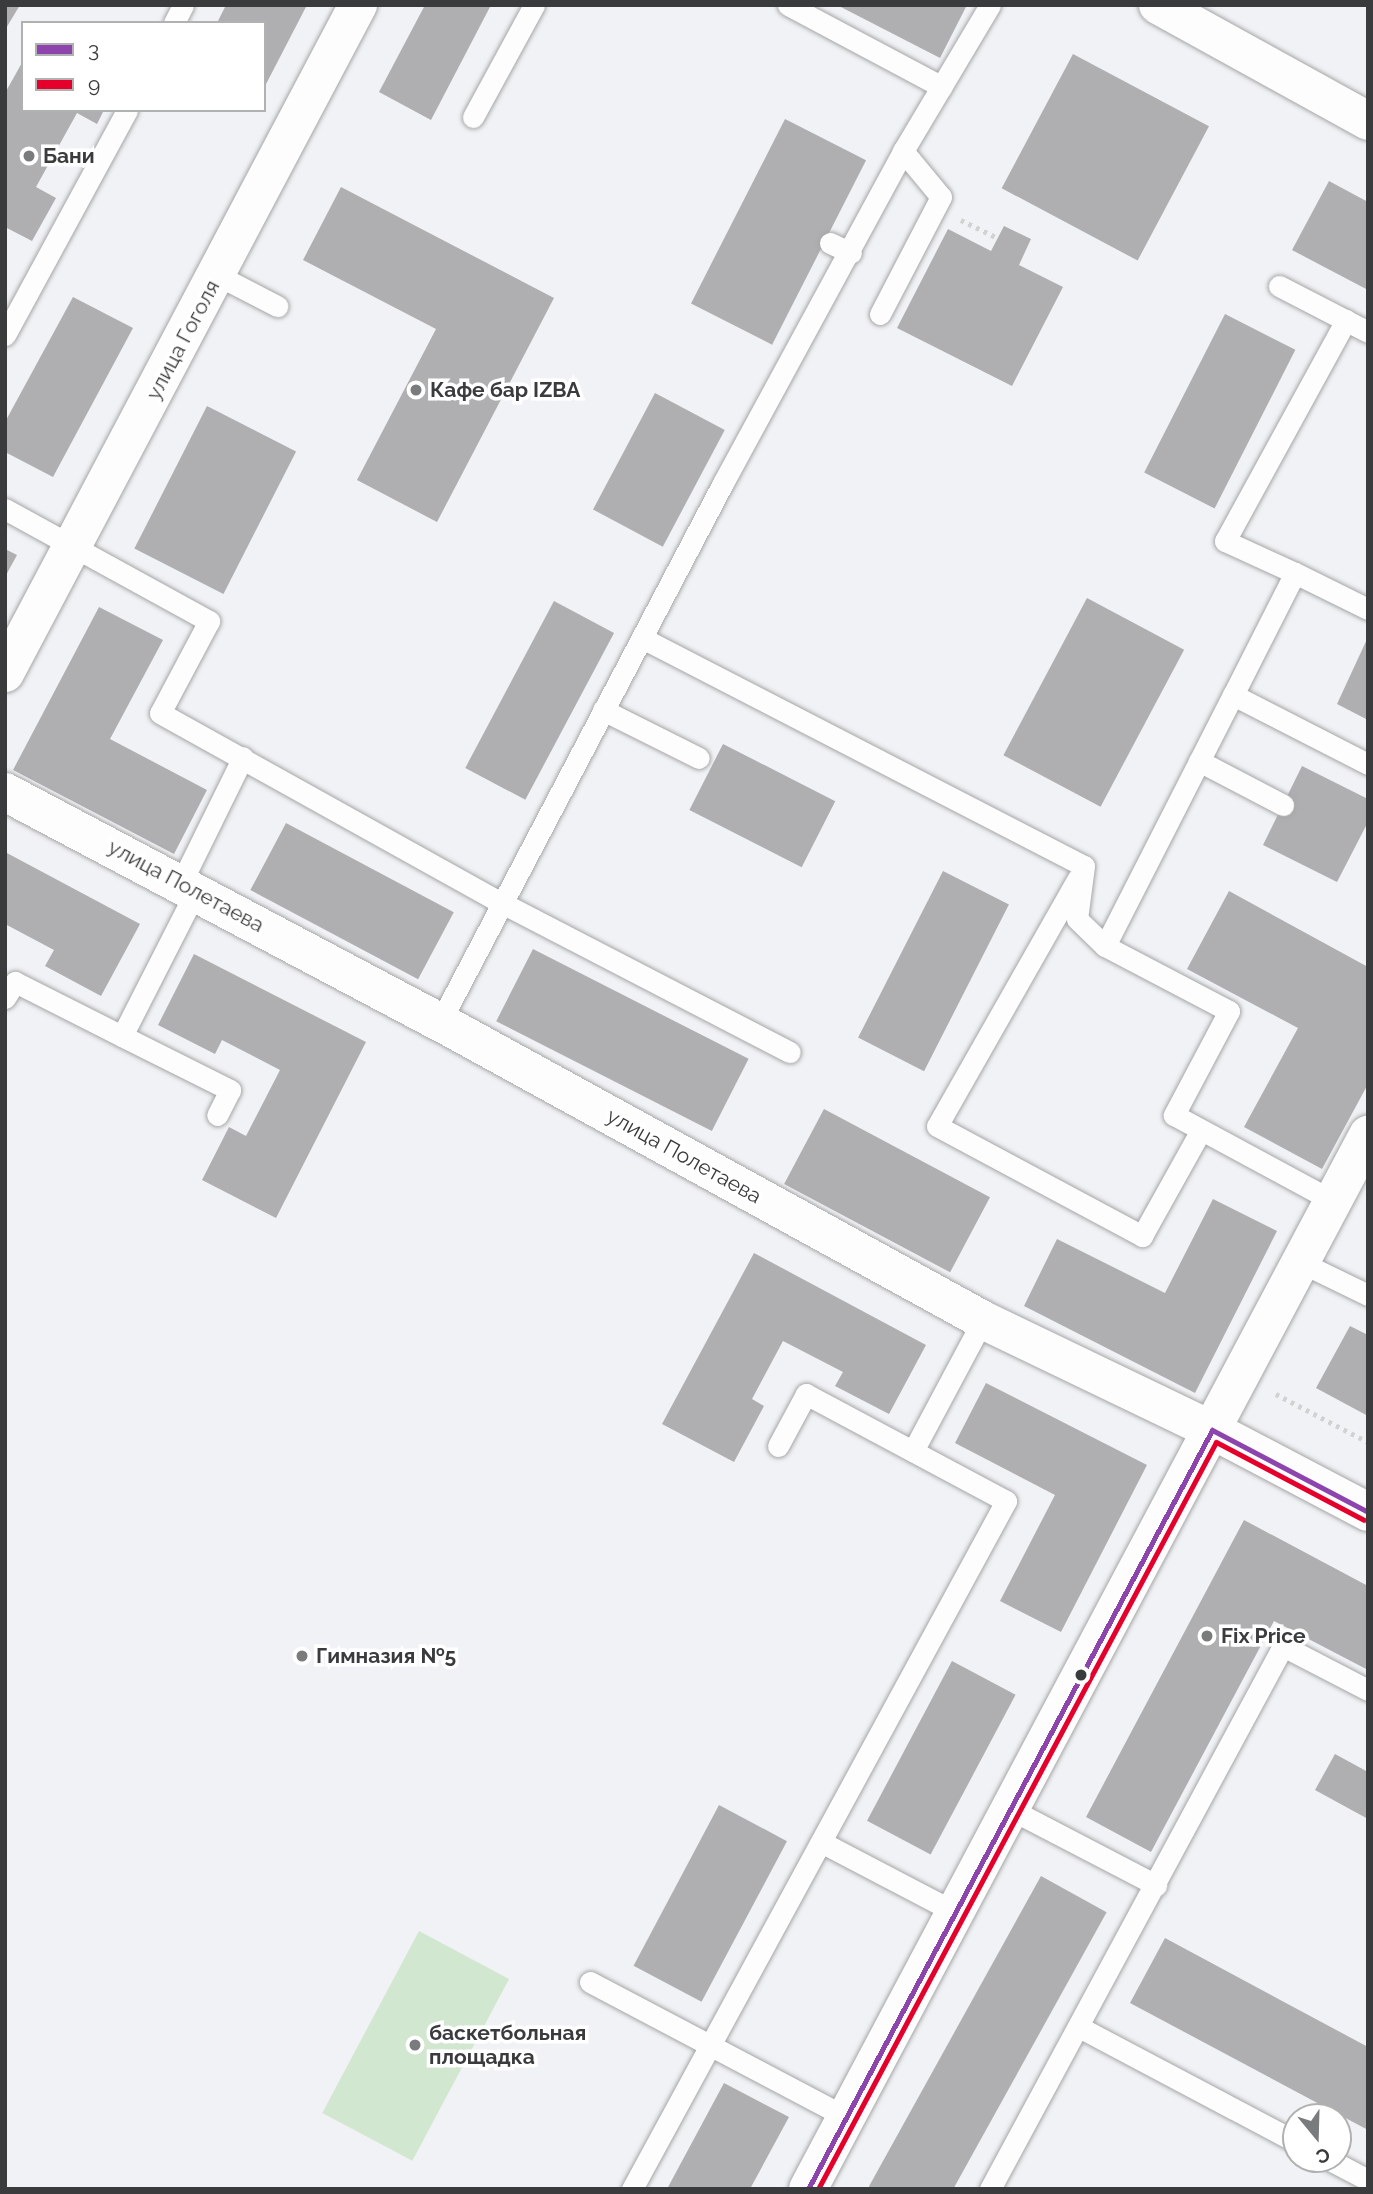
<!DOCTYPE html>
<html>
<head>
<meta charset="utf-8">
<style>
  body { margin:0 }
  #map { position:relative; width:1373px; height:2194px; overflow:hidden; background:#f1f2f5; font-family:Raleway,sans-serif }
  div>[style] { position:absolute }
  .green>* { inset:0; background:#d2e7d0; transform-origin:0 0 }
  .building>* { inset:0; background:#afafb1; transform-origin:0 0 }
  .path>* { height:4.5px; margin-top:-2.25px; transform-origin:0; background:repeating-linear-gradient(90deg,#d2d2d3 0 3.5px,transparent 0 8.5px) }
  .roads { filter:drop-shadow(0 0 2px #a5a6a7) drop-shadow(0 0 2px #a5a6a7) }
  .service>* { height:21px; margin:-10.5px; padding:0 10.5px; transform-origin:10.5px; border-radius:10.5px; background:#fdfdfe }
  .minor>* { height:38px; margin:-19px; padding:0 19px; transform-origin:19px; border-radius:19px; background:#fdfdfe }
  .tertiary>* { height:38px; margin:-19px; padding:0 19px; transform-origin:19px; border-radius:19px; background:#fdfdfe }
  .bus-1>* { height:5px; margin:-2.5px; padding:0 2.5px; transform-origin:2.5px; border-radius:2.5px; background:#8e44ad }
  .bus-2>* { height:5px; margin:-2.5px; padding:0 2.5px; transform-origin:2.5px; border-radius:2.5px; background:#e4002b }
  .dots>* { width:19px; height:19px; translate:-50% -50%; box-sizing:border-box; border:4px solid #fff; border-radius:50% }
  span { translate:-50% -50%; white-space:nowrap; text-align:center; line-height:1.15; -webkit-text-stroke:7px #fff; paint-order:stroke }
  .poi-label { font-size:21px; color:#3a3b3c; font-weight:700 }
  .left { translate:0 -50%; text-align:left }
  .street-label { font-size:21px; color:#3a3b3c }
  .frame { position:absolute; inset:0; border:7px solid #3a3b3c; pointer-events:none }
  .legend { position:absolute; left:21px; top:21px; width:245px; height:91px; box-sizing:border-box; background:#fff; border:2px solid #b0b1b1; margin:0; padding:9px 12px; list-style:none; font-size:21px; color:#3a3b3c }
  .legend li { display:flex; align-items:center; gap:14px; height:35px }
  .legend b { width:35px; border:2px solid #b0b1b1 }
  .north { position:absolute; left:1282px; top:2103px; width:70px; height:70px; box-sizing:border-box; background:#fff; border:2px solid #b0b1b1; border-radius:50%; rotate:161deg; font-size:19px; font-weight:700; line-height:28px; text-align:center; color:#3a3b3c }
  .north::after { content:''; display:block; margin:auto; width:24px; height:32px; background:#7a7b7d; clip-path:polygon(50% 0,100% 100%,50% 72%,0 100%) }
</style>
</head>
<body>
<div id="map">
  <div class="green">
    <i style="left:419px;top:1931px;width:102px;height:206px;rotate:28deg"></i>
  </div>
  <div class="building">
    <i style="clip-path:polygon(5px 5px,20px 5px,5px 30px)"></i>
    <i style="clip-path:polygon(226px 5px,307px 5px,264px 88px,264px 23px,217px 23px)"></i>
    <i style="clip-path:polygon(425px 5px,491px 5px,431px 120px,379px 92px)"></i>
    <i style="clip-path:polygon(837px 5px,967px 5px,940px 58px)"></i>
    <i style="left:1073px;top:54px;width:154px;height:152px;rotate:28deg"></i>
    <i style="clip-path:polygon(23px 61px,23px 110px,104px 110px,97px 124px,77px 113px,36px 187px,56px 198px,32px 241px,5px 227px,5px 93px)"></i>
    <i style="left:785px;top:119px;width:91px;height:207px;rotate:27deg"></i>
    <i style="clip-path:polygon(1329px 181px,1368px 202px,1368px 290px,1292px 250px)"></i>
    <i style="clip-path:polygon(341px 187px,554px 298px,437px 522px,357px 480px,436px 329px,303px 260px)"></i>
    <i style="clip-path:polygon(1004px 226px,1031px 239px,1019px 265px,1063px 287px,1012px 386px,897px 328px,948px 229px,991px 251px)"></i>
    <i style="clip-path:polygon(73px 297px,133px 328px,53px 477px,5px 452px,5px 422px)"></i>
    <i style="left:1225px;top:314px;width:79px;height:178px;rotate:27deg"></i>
    <i style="left:655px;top:393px;width:79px;height:132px;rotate:28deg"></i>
    <i style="left:207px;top:406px;width:100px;height:160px;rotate:27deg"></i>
    <i style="clip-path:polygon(5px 549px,17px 555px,5px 577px)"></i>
    <i style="left:1087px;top:598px;width:110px;height:178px;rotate:28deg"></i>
    <i style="left:554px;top:601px;width:68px;height:189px;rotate:28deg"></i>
    <i style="clip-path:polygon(99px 607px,163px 640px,110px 739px,207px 790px,174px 854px,13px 770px)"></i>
    <i style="clip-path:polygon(1368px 637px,1368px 720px,1337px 704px)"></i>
    <i style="left:723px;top:744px;width:126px;height:74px;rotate:27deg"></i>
    <i style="clip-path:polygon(1302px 766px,1368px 799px,1368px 822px,1337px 882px,1263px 845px)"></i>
    <i style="left:286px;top:823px;width:190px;height:76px;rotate:28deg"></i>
    <i style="clip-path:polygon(5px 852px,140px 924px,101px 996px,45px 966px,54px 950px,5px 924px)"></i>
    <i style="left:943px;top:871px;width:74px;height:187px;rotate:27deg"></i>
    <i style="clip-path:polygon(1229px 891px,1368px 967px,1368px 1084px,1322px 1169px,1244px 1127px,1298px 1028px,1187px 969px)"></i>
    <i style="left:533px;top:949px;width:242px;height:81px;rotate:27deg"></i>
    <i style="clip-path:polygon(194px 954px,366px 1042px,276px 1218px,202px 1180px,229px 1127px,246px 1136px,280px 1070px,222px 1040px,215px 1054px,158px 1025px)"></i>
    <i style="left:824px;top:1109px;width:188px;height:85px;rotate:28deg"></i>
    <i style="clip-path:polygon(1213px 1199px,1277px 1231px,1195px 1393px,1024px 1306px,1057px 1239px,1165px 1293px)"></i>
    <i style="clip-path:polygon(754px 1253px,926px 1345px,889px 1414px,835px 1386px,843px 1372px,783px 1341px,752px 1399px,764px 1406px,734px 1462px,662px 1424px)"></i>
    <i style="clip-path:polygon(1350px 1326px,1368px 1335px,1368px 1416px,1316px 1388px)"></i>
    <i style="clip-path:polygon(986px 1383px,1147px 1465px,1061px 1632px,1000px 1601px,1055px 1495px,955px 1443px)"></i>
    <i style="clip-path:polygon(1244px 1520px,1368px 1586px,1368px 1670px,1274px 1621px,1151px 1852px,1086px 1817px)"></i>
    <i style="left:952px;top:1661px;width:72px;height:181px;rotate:28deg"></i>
    <i style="clip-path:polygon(1335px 1754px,1368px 1772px,1368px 1819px,1315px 1790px)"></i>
    <i style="left:719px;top:1805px;width:77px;height:182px;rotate:28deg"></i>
    <i style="left:1041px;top:1876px;width:75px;height:355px;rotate:29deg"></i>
    <i style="clip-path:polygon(1165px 1938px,1368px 2047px,1368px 2130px,1130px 2003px)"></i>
    <i style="clip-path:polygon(724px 2083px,789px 2117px,750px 2189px,667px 2189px)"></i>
  </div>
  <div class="path">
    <i style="left:961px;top:220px;width:41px;rotate:25.9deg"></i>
    <i style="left:1276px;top:1394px;width:104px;rotate:27.6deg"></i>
  </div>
  <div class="roads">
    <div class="service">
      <i style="left:788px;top:5px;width:174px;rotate:28deg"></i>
      <i style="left:174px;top:23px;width:20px;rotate:-63deg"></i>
      <i style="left:473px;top:117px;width:128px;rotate:-61.4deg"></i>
      <i style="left:830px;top:243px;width:23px;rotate:25deg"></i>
      <i style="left:217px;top:275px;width:68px;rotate:27.3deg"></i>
      <i style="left:1279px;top:286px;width:100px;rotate:27.3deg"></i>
      <i style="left:880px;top:314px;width:132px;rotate:-62.5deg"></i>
      <i style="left:941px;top:197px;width:60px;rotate:-129.6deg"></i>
      <i style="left:5px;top:335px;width:256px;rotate:-61.5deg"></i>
      <i style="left:5px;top:509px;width:233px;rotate:28.8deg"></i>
      <i style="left:209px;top:621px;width:104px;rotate:118deg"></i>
      <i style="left:160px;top:713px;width:391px;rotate:29.1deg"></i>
      <i style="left:502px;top:903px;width:324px;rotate:27.4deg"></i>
      <i style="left:1295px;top:573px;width:77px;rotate:-155.4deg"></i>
      <i style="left:1225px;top:541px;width:252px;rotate:-61.3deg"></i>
      <i style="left:644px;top:639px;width:495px;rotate:27.3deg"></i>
      <i style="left:1084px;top:866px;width:53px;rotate:97.5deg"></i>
      <i style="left:1077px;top:919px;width:39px;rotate:44deg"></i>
      <i style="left:1105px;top:946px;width:140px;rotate:27.7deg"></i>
      <i style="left:1229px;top:1011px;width:118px;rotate:117.9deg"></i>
      <i style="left:1174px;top:1115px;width:181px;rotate:28.4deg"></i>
      <i style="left:1233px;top:695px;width:137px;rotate:-63.1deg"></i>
      <i style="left:1295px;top:573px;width:81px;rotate:26.3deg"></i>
      <i style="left:603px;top:710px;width:107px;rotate:26.6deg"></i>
      <i style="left:1199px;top:761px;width:95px;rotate:27.6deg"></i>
      <i style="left:1078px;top:878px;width:285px;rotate:119.6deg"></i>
      <i style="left:937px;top:1126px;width:233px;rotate:28.2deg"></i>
      <i style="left:1142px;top:1236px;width:121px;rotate:-60.9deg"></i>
      <i style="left:181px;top:883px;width:140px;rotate:-63.8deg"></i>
      <i style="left:1105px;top:946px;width:282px;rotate:-63deg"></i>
      <i style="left:1233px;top:695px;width:152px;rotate:27.1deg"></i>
      <i style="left:5px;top:998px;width:19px;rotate:-58deg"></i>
      <i style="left:15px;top:982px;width:120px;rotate:26.8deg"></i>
      <i style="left:122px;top:1036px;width:163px;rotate:-63deg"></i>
      <i style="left:440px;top:1022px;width:609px;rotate:-62.3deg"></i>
      <i style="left:723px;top:483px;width:378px;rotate:-61.5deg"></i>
      <i style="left:903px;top:151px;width:170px;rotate:-59.2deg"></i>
      <i style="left:122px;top:1036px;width:121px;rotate:26.6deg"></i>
      <i style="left:230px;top:1090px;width:28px;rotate:117deg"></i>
      <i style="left:1300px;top:1262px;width:76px;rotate:25.9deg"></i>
      <i style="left:913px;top:1451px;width:149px;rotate:-61.9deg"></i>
      <i style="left:1010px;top:1809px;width:165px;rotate:27.5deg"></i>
      <i style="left:821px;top:1842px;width:151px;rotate:27.6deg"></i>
      <i style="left:590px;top:1982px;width:289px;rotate:27.8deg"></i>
      <i style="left:1079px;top:2027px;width:246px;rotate:27.9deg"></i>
      <i style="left:1328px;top:2159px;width:45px;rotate:27.7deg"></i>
      <i style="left:632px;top:2189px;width:783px;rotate:-61.47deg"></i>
      <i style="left:1006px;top:1501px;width:227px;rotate:-151.9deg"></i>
      <i style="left:806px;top:1394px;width:59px;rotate:118.3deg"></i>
      <i style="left:990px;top:2189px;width:617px;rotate:-61.65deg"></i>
      <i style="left:1283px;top:1646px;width:96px;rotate:27.4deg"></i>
    </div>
    <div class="minor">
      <i style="left:1158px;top:5px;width:240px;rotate:28.9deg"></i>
      <i style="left:5px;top:673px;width:756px;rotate:-62.15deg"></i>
      <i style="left:5px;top:792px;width:492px;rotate:27.9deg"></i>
      <i style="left:440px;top:1022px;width:619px;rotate:28.76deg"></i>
      <i style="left:983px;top:1320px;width:254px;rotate:25.7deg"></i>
    </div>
    <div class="tertiary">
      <i style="left:1212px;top:1430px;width:176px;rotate:27.7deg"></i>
      <i style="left:808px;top:2189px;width:1194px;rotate:-62.02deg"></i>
    </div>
  </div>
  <div class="bus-1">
    <i style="left:808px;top:2189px;width:860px;rotate:-61.97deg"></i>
    <i style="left:1212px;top:1430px;width:176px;rotate:27.7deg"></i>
  </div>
  <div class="bus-2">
    <i style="left:818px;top:2189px;width:846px;rotate:-61.95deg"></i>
    <i style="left:1216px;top:1442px;width:167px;rotate:27.8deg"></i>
  </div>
  <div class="dots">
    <i style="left:29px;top:156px;background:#7a7b7d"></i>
    <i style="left:416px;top:390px;background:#7a7b7d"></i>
    <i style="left:1207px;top:1636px;background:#7a7b7d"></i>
    <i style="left:302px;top:1656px;background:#7a7b7d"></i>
    <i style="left:1081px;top:1675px;background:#3a3b3c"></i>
    <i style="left:415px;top:2045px;background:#7a7b7d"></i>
  </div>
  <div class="poi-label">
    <span class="left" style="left:43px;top:156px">Бани</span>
    <span class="left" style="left:430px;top:390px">Кафе бар IZBA</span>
    <span class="left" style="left:1221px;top:1636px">Fix Price</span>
    <span class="left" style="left:316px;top:1656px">Гимназия №5</span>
    <span class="left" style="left:429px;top:2045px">баскетбольная<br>площадка</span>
  </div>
  <div class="street-label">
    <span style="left:183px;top:340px;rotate:-62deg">улица Гоголя</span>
    <span style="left:186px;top:886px;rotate:28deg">улица Полетаева</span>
    <span style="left:684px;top:1156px;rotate:29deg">улица Полетаева</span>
  </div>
  <div class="frame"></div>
  <ul class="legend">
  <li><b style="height:9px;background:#8e44ad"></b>3</li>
  <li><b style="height:9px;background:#e4002b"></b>9</li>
  </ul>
  <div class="north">С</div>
</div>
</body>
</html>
